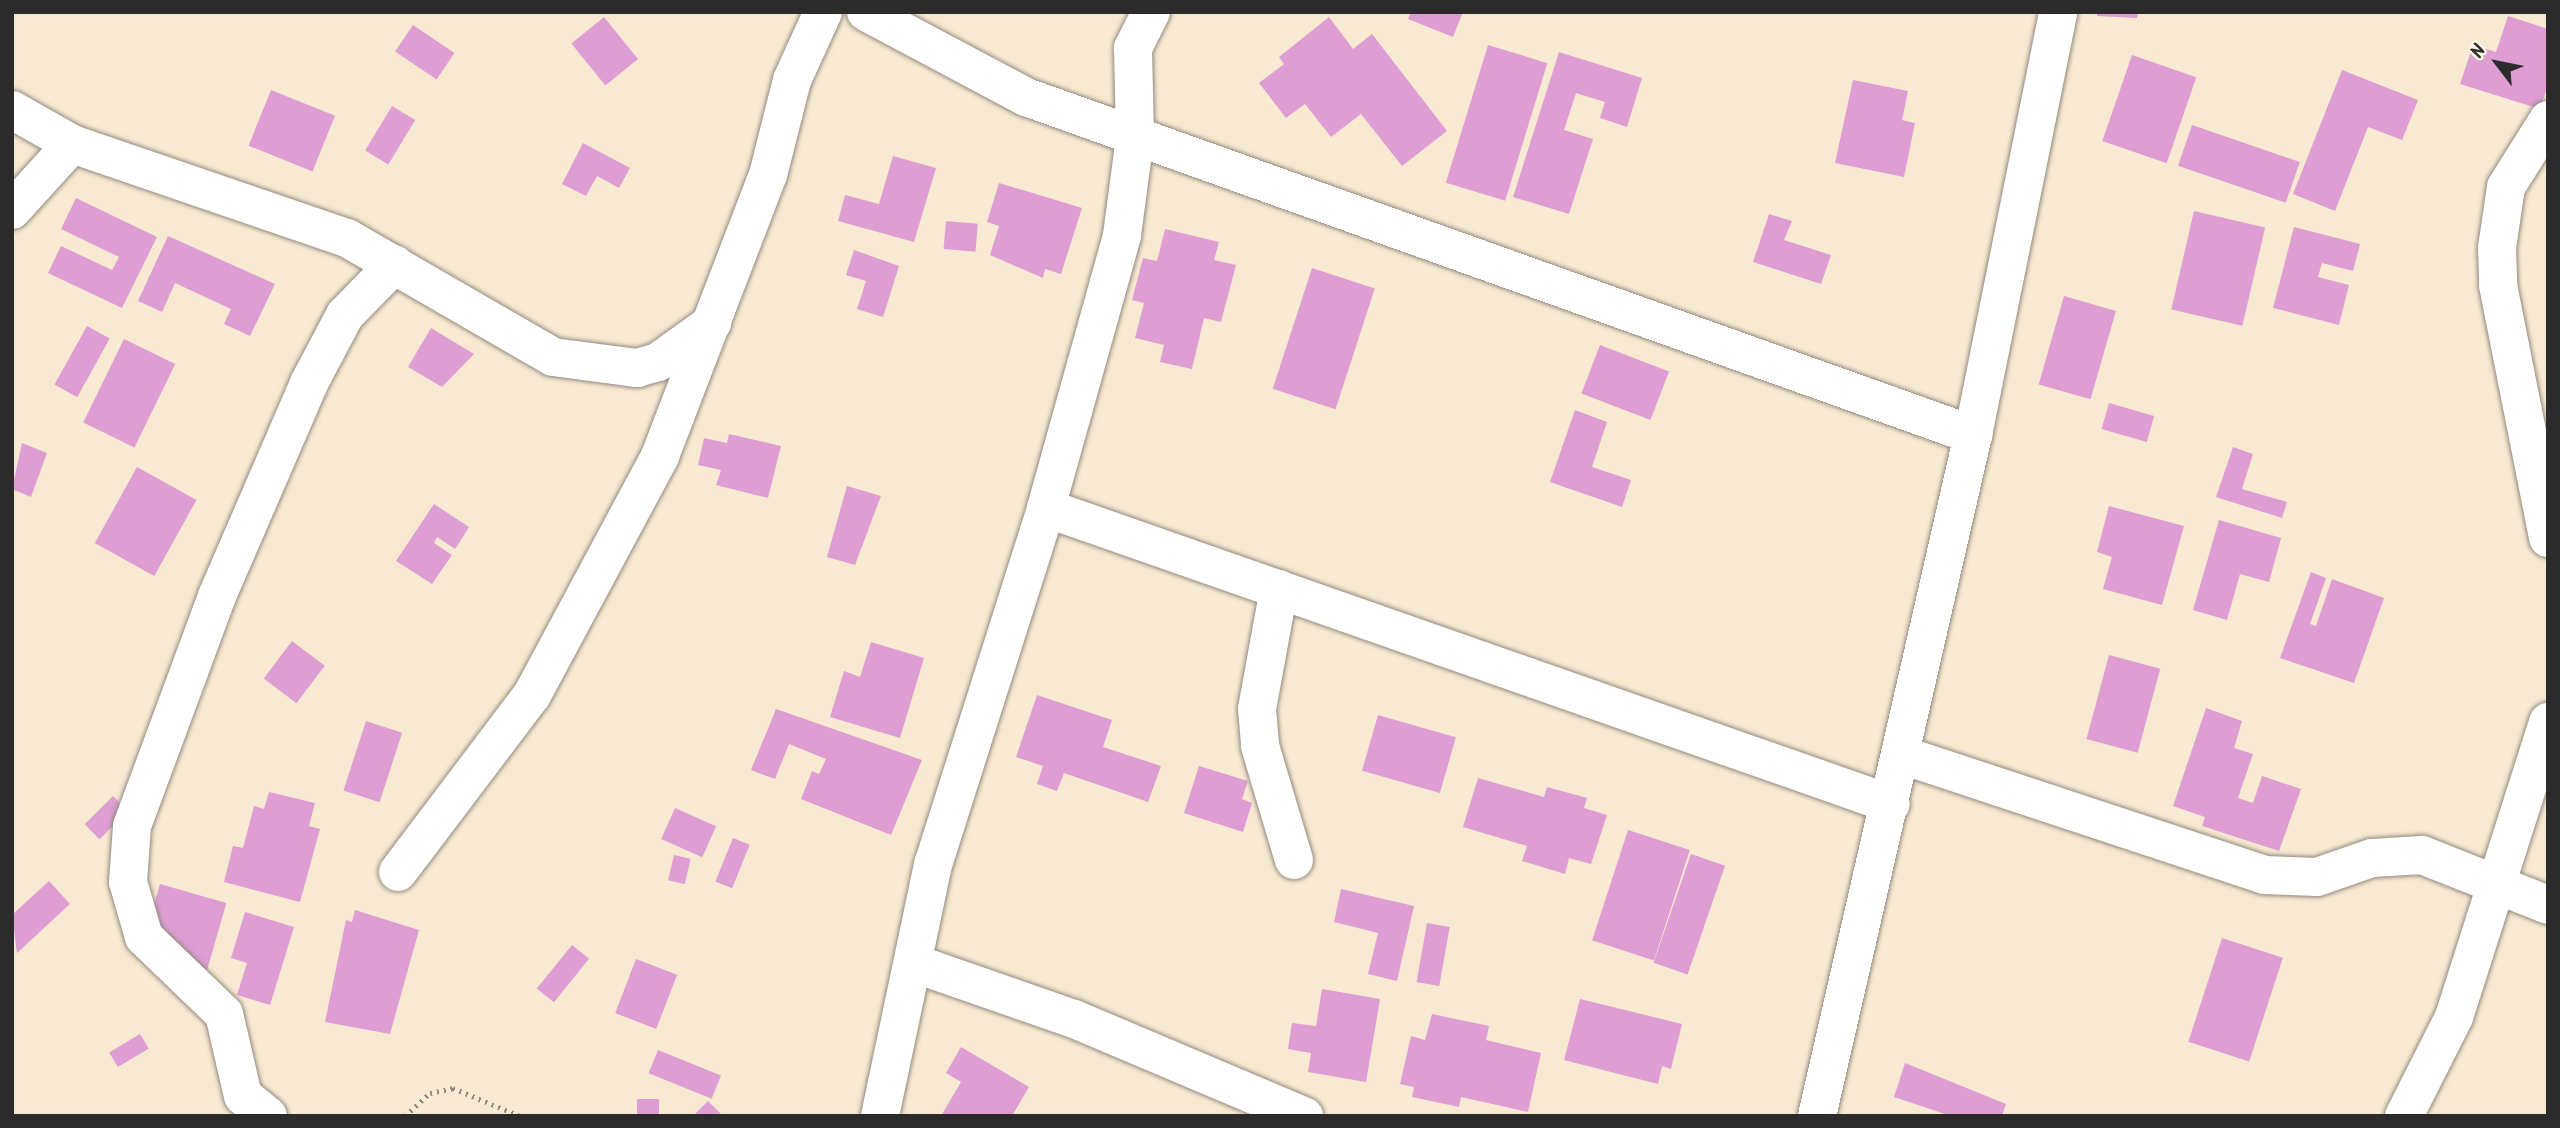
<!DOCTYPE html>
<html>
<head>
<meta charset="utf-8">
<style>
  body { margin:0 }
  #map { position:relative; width:2560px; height:1128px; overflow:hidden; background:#f8e9d2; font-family:Kalam,sans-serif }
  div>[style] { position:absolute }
  .building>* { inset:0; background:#de9dd3; transform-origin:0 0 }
  .path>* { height:4.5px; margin-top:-2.25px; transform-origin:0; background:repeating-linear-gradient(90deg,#928a7e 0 2px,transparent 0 7px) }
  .roads { filter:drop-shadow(0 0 2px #928a7e) drop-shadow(0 0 2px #928a7e) }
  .minor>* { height:38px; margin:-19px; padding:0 19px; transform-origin:19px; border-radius:19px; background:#fff }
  span { translate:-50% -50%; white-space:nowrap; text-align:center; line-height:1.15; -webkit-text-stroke:6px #fcf5e5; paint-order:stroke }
  .frame { position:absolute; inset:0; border:14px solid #2b2b2b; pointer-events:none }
  .north { position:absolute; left:2462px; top:28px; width:70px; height:70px; -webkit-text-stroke:5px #fcf5e5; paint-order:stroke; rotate:302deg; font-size:19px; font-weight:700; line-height:28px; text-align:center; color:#2b2b2b }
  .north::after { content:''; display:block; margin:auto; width:24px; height:32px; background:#2b2b2b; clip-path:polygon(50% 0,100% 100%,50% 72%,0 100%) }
</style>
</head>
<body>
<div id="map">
  <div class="building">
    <i style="clip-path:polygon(1411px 12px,1463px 12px,1453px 37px,1408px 19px)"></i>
    <i style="clip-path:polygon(2097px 12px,2138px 12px,2137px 18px,2097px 16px)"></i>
    <i style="clip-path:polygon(2508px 16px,2548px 29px,2548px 85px,2540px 109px,2460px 84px,2473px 45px,2496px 52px)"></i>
    <i style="left:604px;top:17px;width:54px;height:42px;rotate:51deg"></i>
    <i style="clip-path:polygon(1329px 17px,1353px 49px,1372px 34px,1447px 131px,1402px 166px,1361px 114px,1331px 137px,1305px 104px,1286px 118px,1259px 83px,1284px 64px,1279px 57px)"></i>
    <i style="left:413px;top:25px;width:50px;height:32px;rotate:34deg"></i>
    <i style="left:1488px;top:45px;width:62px;height:144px;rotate:17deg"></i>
    <i style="clip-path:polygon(1559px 52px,1642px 78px,1627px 127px,1600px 118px,1605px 102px,1576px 93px,1564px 130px,1593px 139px,1569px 214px,1513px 197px)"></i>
    <i style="left:2132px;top:55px;width:68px;height:91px;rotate:19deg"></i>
    <i style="clip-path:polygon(2342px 70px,2418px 100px,2402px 140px,2368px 127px,2335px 211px,2293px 194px)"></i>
    <i style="clip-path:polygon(1853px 80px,1908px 91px,1902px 120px,1915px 123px,1904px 177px,1835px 163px)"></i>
    <i style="left:271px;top:90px;width:69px;height:60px;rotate:22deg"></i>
    <i style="left:392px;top:106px;width:27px;height:52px;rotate:31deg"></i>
    <i style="left:2192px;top:125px;width:114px;height:43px;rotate:19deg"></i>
    <i style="clip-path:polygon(583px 143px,630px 168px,619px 188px,597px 176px,586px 196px,562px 184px)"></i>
    <i style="clip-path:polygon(893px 156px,936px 168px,914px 242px,838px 221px,845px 195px,879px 204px)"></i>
    <i style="clip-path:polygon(999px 183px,1082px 208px,1061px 274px,1045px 269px,1043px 278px,990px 255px,999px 226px,987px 222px)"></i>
    <i style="clip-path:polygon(76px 198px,157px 237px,122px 308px,48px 273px,61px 246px,112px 270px,119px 257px,61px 229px)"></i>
    <i style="left:2194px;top:211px;width:73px;height:101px;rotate:13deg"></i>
    <i style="clip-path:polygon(1769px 214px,1792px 221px,1784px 240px,1831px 255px,1821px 284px,1753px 262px)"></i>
    <i style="left:946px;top:221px;width:32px;height:28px;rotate:5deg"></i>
    <i style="clip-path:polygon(2294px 227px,2360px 244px,2353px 271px,2322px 263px,2318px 277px,2349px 285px,2339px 325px,2273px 308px)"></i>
    <i style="clip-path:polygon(1165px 229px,1219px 242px,1214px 260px,1236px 265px,1221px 322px,1204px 318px,1192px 369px,1160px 362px,1164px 345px,1135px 338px,1144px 303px,1132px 300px,1143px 258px,1157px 261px)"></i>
    <i style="clip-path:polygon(168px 236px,275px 284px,250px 336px,224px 324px,231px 309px,175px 283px,162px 312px,138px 301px)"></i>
    <i style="clip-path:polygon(854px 250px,899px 266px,883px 317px,857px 309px,866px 281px,846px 275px)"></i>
    <i style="left:1312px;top:268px;width:66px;height:127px;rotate:18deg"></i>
    <i style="left:2064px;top:296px;width:54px;height:92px;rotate:16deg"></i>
    <i style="left:87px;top:326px;width:26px;height:67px;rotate:29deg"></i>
    <i style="clip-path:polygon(431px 328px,474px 354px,442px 387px,408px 367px)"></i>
    <i style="left:124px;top:339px;width:57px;height:93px;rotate:26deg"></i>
    <i style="left:1600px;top:345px;width:74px;height:52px;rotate:21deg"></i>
    <i style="left:2109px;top:403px;width:47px;height:27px;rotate:16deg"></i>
    <i style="clip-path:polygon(1575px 410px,1607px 422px,1592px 467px,1631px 480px,1622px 507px,1550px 482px)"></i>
    <i style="clip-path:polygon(729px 434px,781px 446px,768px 498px,716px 485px,721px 470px,698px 465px,704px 438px,727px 443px)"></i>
    <i style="clip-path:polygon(22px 443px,47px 453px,31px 497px,12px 489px)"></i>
    <i style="clip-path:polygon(2233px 447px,2253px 454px,2242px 489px,2287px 502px,2282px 518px,2216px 497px)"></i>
    <i style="left:137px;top:467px;width:68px;height:87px;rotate:29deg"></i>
    <i style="clip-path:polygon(847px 486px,881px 496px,855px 565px,827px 557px)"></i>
    <i style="clip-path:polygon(434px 504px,469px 527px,455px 549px,437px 537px,434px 543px,452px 555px,432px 584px,396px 561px)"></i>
    <i style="clip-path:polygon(2109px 506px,2184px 526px,2162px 605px,2103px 589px,2112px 557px,2097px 552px)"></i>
    <i style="clip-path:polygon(2219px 520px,2281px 538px,2269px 582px,2240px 574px,2227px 620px,2193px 610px)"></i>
    <i style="clip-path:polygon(2311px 572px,2326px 578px,2310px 624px,2316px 626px,2332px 579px,2384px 598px,2354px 683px,2280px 658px)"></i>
    <i style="left:292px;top:641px;width:41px;height:47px;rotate:37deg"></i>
    <i style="clip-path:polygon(871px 642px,924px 658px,900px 738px,830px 717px,844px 671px,860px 677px)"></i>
    <i style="left:2109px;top:655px;width:53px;height:87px;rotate:15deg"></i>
    <i style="clip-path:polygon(1037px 695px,1112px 720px,1103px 747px,1161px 766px,1148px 802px,1064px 773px,1057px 791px,1037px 784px,1043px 766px,1016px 757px)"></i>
    <i style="clip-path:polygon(2206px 708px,2242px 721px,2234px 748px,2253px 754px,2238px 798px,2253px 803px,2262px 776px,2301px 789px,2279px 851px,2202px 826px,2205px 817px,2173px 806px)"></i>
    <i style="clip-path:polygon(776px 709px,922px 760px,891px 835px,801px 799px,812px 771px,819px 774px,826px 759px,789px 744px,775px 779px,751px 770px)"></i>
    <i style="left:1378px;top:715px;width:81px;height:58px;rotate:16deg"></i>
    <i style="left:366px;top:721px;width:38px;height:73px;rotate:18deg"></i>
    <i style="clip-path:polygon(1199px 766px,1248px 781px,1242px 799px,1252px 803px,1243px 832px,1184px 813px)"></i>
    <i style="clip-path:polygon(1478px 778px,1544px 797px,1547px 787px,1587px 798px,1584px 808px,1607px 815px,1591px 864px,1569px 858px,1565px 874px,1522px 861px,1527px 846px,1463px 827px)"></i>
    <i style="clip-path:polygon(269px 792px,315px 803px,309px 826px,320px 829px,300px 902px,224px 882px,233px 846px,243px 848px,254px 806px,264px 809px)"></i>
    <i style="left:113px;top:796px;width:21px;height:40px;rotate:45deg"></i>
    <i style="left:675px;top:808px;width:45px;height:34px;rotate:24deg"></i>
    <i style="left:1628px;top:830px;width:65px;height:116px;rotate:18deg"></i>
    <i style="left:733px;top:838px;width:18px;height:47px;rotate:22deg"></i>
    <i style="left:1691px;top:854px;width:36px;height:115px;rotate:19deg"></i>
    <i style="left:674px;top:855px;width:17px;height:26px;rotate:13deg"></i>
    <i style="clip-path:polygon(49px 881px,70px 904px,17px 953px,12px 915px)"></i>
    <i style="left:160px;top:884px;width:69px;height:70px;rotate:16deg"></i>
    <i style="clip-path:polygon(1341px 889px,1414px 906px,1397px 981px,1368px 974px,1378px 933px,1334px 922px)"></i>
    <i style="clip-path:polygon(355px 910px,419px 930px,390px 1034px,325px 1022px,346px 920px,352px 922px)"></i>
    <i style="clip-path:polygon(245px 912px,294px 927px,270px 1005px,237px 995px,247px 963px,231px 958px)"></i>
    <i style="left:1427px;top:923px;width:23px;height:60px;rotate:10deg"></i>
    <i style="left:2222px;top:938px;width:64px;height:109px;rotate:18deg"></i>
    <i style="left:572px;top:945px;width:22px;height:56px;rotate:39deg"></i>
    <i style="left:636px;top:959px;width:44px;height:58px;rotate:21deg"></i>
    <i style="clip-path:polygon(1322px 989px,1380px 999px,1366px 1082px,1308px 1072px,1311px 1053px,1288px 1049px,1292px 1023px,1316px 1026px)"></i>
    <i style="clip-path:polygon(1580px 999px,1682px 1024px,1671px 1069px,1662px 1066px,1658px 1084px,1564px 1060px)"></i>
    <i style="clip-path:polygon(1432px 1014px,1489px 1026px,1486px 1040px,1541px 1053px,1528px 1112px,1461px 1097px,1459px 1107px,1412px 1097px,1414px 1087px,1400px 1084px,1411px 1036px,1425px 1040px)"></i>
    <i style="left:140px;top:1034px;width:17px;height:36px;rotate:59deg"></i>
    <i style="clip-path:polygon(961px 1047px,1029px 1087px,1012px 1116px,941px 1116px,961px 1082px,946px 1073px)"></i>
    <i style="left:658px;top:1050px;width:68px;height:25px;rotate:22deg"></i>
    <i style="clip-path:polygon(1905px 1063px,2006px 1104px,2002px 1116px,1951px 1116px,1894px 1097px)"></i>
    <i style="left:659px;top:1099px;width:17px;height:22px;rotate:90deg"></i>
    <i style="clip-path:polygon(708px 1101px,723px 1116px,693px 1116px)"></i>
  </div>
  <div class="path">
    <i style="left:405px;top:1116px;width:34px;rotate:-43deg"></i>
    <i style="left:430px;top:1093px;width:24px;rotate:-12deg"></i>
    <i style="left:453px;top:1088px;width:73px;rotate:22.7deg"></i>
  </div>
  <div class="roads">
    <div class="minor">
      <i style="left:866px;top:12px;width:181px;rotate:28deg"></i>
      <i style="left:1026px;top:97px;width:1006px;rotate:19.64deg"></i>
      <i style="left:12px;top:110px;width:69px;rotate:29.5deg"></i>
      <i style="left:72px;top:144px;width:291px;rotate:18.9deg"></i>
      <i style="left:347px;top:238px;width:238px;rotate:30deg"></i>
      <i style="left:553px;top:357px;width:85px;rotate:7.5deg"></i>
      <i style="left:637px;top:368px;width:22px;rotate:-16deg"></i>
      <i style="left:658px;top:362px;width:67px;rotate:-35.8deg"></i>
      <i style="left:2548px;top:120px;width:79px;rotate:122.1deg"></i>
      <i style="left:2506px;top:187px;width:62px;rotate:98.4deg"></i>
      <i style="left:2497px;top:248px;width:37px;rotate:88deg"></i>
      <i style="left:2498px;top:285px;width:258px;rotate:78.8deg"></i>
      <i style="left:12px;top:210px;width:89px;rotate:-47.7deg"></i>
      <i style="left:1046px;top:508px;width:895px;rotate:19.31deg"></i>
      <i style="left:1279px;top:589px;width:122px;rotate:100.4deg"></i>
      <i style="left:1257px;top:709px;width:37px;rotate:85deg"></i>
      <i style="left:1260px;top:746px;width:119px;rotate:73.4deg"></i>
      <i style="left:1902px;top:755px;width:381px;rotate:18.3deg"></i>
      <i style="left:2264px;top:875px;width:53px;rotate:2.2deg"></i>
      <i style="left:2317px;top:877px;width:58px;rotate:-19.1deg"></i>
      <i style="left:2372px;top:858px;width:50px;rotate:-3.4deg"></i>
      <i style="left:2422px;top:855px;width:136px;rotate:21.6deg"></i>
      <i style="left:398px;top:872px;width:222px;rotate:-52.9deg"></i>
      <i style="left:532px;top:695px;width:271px;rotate:-61.8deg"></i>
      <i style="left:660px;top:456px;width:301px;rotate:-69deg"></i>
      <i style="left:768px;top:175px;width:98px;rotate:-75.8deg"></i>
      <i style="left:792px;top:80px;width:75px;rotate:-65.5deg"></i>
      <i style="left:913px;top:963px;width:170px;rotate:19.2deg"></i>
      <i style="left:1074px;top:1019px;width:250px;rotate:22.9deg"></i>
      <i style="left:268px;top:1116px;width:32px;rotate:-141deg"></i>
      <i style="left:243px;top:1096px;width:84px;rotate:-103deg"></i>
      <i style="left:224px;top:1014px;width:111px;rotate:-136.1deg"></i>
      <i style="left:144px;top:937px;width:57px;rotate:-106.2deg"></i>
      <i style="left:128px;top:882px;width:56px;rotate:-85.9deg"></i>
      <i style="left:132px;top:826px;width:245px;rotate:-69.7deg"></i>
      <i style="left:217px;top:596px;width:232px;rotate:-66.6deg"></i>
      <i style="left:309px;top:383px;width:77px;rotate:-62.1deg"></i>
      <i style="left:345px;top:315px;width:71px;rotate:-45.6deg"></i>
      <i style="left:880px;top:1116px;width:257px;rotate:-78.1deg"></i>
      <i style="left:933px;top:865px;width:374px;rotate:-72.4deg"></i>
      <i style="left:1046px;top:508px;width:283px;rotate:-74.4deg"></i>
      <i style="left:1122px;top:235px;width:99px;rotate:-82.4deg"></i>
      <i style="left:1135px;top:137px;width:89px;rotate:-91.3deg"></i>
      <i style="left:1133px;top:48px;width:40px;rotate:-63.4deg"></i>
      <i style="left:1817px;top:1116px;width:699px;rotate:-77.1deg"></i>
      <i style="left:1973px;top:435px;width:431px;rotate:-78.6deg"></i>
      <i style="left:2404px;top:1116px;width:111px;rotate:-63.2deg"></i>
      <i style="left:2454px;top:1017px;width:310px;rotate:-72.3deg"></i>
    </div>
  </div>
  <div class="frame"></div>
  <div class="north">N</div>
</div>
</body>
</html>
